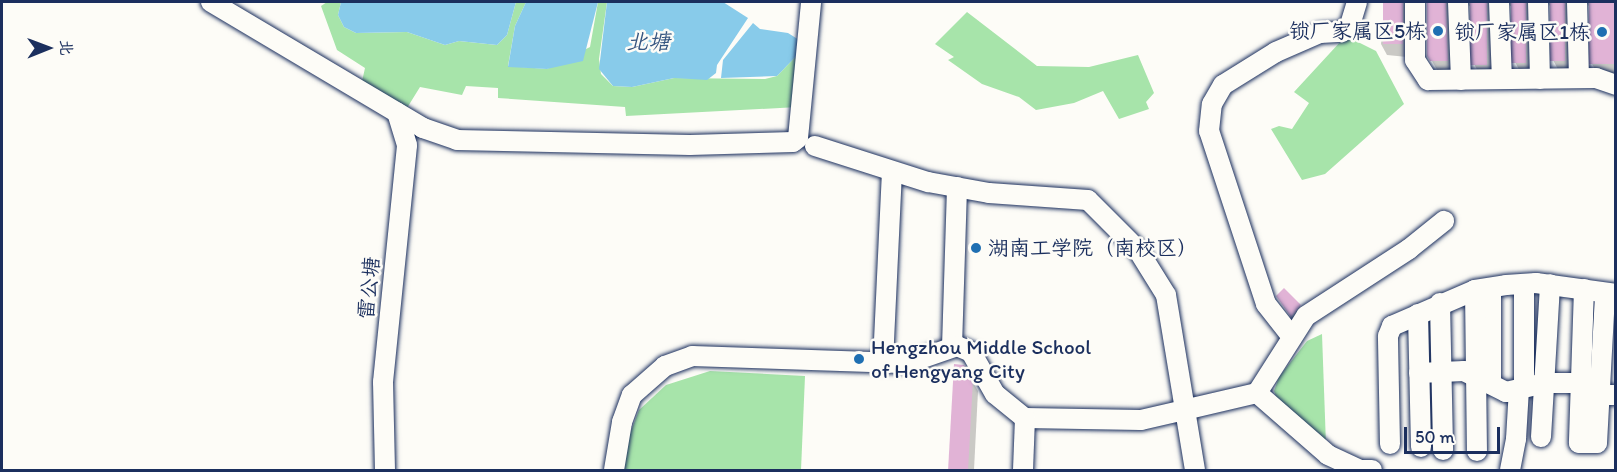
<!DOCTYPE html>
<html>
<head>
<meta charset="utf-8">
<style>
  body { margin:0 }
  #map { position:relative; width:1617px; height:472px; overflow:hidden; background:#fdfcf7; font-family:Itim,"LXGW WenKai TC",sans-serif }
  div>[style] { position:absolute }
  .green>* { inset:0; background:#a7e4aa }
  .water>* { inset:0; background:#88cbea }
  .shadow>* { inset:0; background:#0003 }
  .building>* { inset:0; background:#e1b3d6; transform-origin:0 0 }
  .roads { filter:drop-shadow(0 0 2px #1b2f5e) drop-shadow(0 0 2px #1b2f5e) }
  .minor>* { height:20px; margin:-10px; padding:0 10px; transform-origin:10px; border-radius:10px; background:#fdfcf7 }
  .dots>* { width:16px; height:16px; translate:-50% -50%; box-sizing:border-box; border:3px solid #fdfcf7; border-radius:50% }
  span { translate:-50% -50%; white-space:nowrap; text-align:center; line-height:1.15; -webkit-text-stroke:5px #fdfcf7; paint-order:stroke }
  .poi-label { font-size:21px; color:#1b2f5e }
  .right { translate:-100% -50%; text-align:right }
  .left { translate:0 -50%; text-align:left }
  .street-label { font-size:21px; color:#1b2f5e }
  .water-label { font-size:22px; color:#365681; font-style:italic }
  .frame { position:absolute; inset:0; border:3px solid #1b2f5e; pointer-events:none }
  .north { position:absolute; left:18px; top:18px; width:60px; height:60px; -webkit-text-stroke:4px #fdfcf7; paint-order:stroke; rotate:89deg; font-size:16px; font-weight:700; line-height:24px; text-align:center; color:#1b2f5e }
  .north::after { content:''; display:block; margin:auto; width:21px; height:27px; background:#1b2f5e; clip-path:polygon(50% 0,100% 100%,50% 72%,0 100%) }
  .scale { position:absolute; left:1404px; top:427px; width:96px; height:27px; box-sizing:border-box; border:3px solid #1b2f5e; border-top:0; padding-left:8px; font-size:18px; line-height:21px; white-space:nowrap; color:#1b2f5e; -webkit-text-stroke:4px #fdfcf7; paint-order:stroke }
</style>
</head>
<body>
<div id="map">
  <div class="green">
    <i style="clip-path:polygon(327px 2px,341px 2px,338px 15px,344px 27px,356px 33px,407px 32px,445px 45px,459px 41px,497px 45px,507px 35px,516px 2px,526px 2px,515px 26px,508px 66px,547px 69px,590px 47px,598px 2px,607px 2px,599px 59px,601px 74px,613px 86px,632px 87px,674px 78px,765px 79px,777px 76px,804px 48px,798px 107px,626px 116px,625px 107px,498px 98px,498px 88px,466px 86px,462px 95px,420px 87px,407px 108px,361px 86px,365px 68px,337px 50px,321px 6px)"></i>
    <i style="clip-path:polygon(967px 12px,1037px 66px,1089px 67px,1138px 55px,1154px 93px,1146px 102px,1149px 109px,1119px 119px,1103px 91px,1074px 103px,1036px 110px,1019px 97px,982px 84px,948px 60px,954px 57px,935px 44px)"></i>
    <i style="clip-path:polygon(1350px 38px,1376px 51px,1404px 104px,1325px 174px,1302px 180px,1271px 129px,1279px 126px,1292px 129px,1309px 103px,1294px 92px,1341px 41px)"></i>
    <i style="clip-path:polygon(1322px 334px,1326px 445px,1278px 402px,1274px 391px,1279px 377px,1307px 341px)"></i>
    <i style="clip-path:polygon(710px 371px,805px 376px,801px 470px,624px 470px,626px 444px,639px 410px,666px 385px)"></i>
  </div>
  <div class="water">
    <i style="clip-path:polygon(341px 2px,516px 2px,507px 35px,497px 45px,459px 41px,445px 45px,407px 32px,356px 33px,344px 27px,338px 15px)"></i>
    <i style="clip-path:polygon(526px 2px,598px 2px,583px 61px,547px 69px,508px 67px,515px 26px)"></i>
    <i style="clip-path:polygon(607px 2px,723px 2px,748px 18px,717px 65px,716px 73px,707px 80px,674px 78px,632px 87px,613px 86px,599px 69px)"></i>
    <i style="clip-path:polygon(753px 23px,760px 29px,788px 33px,804px 43px,804px 48px,777px 76px,721px 78px,723px 60px)"></i>
  </div>
  <div class="shadow">
    <i style="clip-path:polygon(1385px 2px,1412px 2px,1407px 57px,1387px 55px,1381px 44px)"></i>
    <i style="clip-path:polygon(1427px 2px,1616px 2px,1616px 77px,1600px 78px,1592px 64px,1591px 8px,1587px 4px,1574px 74px,1561px 75px,1553px 60px,1552px 8px,1548px 4px,1535px 76px,1523px 77px,1515px 62px,1513px 8px,1508px 4px,1497px 78px,1482px 79px,1474px 64px,1472px 8px,1467px 4px,1456px 75px,1440px 75px,1432px 61px)"></i>
    <i style="clip-path:polygon(1300px 306px,1306px 317px,1298px 326px,1284px 307px)"></i>
    <i style="clip-path:polygon(963px 366px,978px 391px,974px 470px,949px 470px)"></i>
  </div>
  <div class="building">
    <i style="left:1383px;top:2px;width:20px;height:42px"></i>
    <i style="clip-path:polygon(1427px 2px,1446px 2px,1448px 61px,1430px 61px,1427px 56px)"></i>
    <i style="left:1470px;top:2px;width:17px;height:63px"></i>
    <i style="left:1511px;top:2px;width:15px;height:61px"></i>
    <i style="left:1550px;top:2px;width:15px;height:59px"></i>
    <i style="left:1589px;top:2px;width:27px;height:62px"></i>
    <i style="clip-path:polygon(1284px 288px,1301px 305px,1291px 317px,1276px 296px)"></i>
    <i style="clip-path:polygon(954px 364px,964px 365px,973px 379px,968px 471px,948px 471px)"></i>
  </div>
  <div class="roads">
    <div class="minor">
      <i style="left:211px;top:2px;width:247px;rotate:30.7deg"></i>
      <i style="left:423px;top:128px;width:36px;rotate:19deg"></i>
      <i style="left:457px;top:140px;width:233px;rotate:1.2deg"></i>
      <i style="left:690px;top:145px;width:103px;rotate:-1.7deg"></i>
      <i style="left:793px;top:142px;width:6px;rotate:-39deg"></i>
      <i style="left:798px;top:138px;width:137px;rotate:-84.5deg"></i>
      <i style="left:1415px;top:2px;width:58px;rotate:90deg"></i>
      <i style="left:1415px;top:60px;width:24px;rotate:57deg"></i>
      <i style="left:1428px;top:80px;width:168px;rotate:-0.7deg"></i>
      <i style="left:1596px;top:78px;width:21px;rotate:19deg"></i>
      <i style="left:1458px;top:2px;width:78px;rotate:87.8deg"></i>
      <i style="left:1499px;top:2px;width:77px;rotate:87.8deg"></i>
      <i style="left:1538px;top:2px;width:77px;rotate:88.5deg"></i>
      <i style="left:1577px;top:2px;width:76px;rotate:88.5deg"></i>
      <i style="left:815px;top:146px;width:119px;rotate:17.7deg"></i>
      <i style="left:928px;top:182px;width:62px;rotate:10.2deg"></i>
      <i style="left:989px;top:193px;width:99px;rotate:4deg"></i>
      <i style="left:1088px;top:200px;width:71px;rotate:45deg"></i>
      <i style="left:1138px;top:250px;width:53px;rotate:58.1deg"></i>
      <i style="left:1166px;top:295px;width:177px;rotate:80.6deg"></i>
      <i style="left:1524px;top:284px;width:104px;rotate:90deg"></i>
      <i style="left:1491px;top:288px;width:96px;rotate:90deg"></i>
      <i style="left:1584px;top:289px;width:154px;rotate:91.9deg"></i>
      <i style="left:1579px;top:443px;width:18px"></i>
      <i style="left:1597px;top:443px;width:150px;rotate:-86.9deg"></i>
      <i style="left:1475px;top:290px;width:161px;rotate:89.3deg"></i>
      <i style="left:1440px;top:303px;width:147px;rotate:88.8deg"></i>
      <i style="left:1418px;top:314px;width:133px;rotate:88.7deg"></i>
      <i style="left:1292px;top:337px;width:42px;rotate:-128.2deg"></i>
      <i style="left:1266px;top:304px;width:182px;rotate:-108.2deg"></i>
      <i style="left:1209px;top:131px;width:27px;rotate:-84deg"></i>
      <i style="left:1212px;top:104px;width:22px;rotate:-60deg"></i>
      <i style="left:1223px;top:85px;width:62px;rotate:-31.9deg"></i>
      <i style="left:1276px;top:52px;width:48px;rotate:-23.4deg"></i>
      <i style="left:1320px;top:33px;width:22px;rotate:-3deg"></i>
      <i style="left:1342px;top:32px;width:11px;rotate:-41deg"></i>
      <i style="left:1350px;top:25px;width:24px;rotate:-73deg"></i>
      <i style="left:952px;top:347px;width:160px;rotate:-88.2deg"></i>
      <i style="left:883px;top:362px;width:191px;rotate:-87.3deg"></i>
      <i style="left:1419px;top:373px;width:45px;rotate:-2.5deg"></i>
      <i style="left:1464px;top:371px;width:47px;rotate:26.6deg"></i>
      <i style="left:1506px;top:392px;width:39px;rotate:-13deg"></i>
      <i style="left:1544px;top:383px;width:36px"></i>
      <i style="left:1580px;top:383px;width:23px;rotate:31deg"></i>
      <i style="left:1600px;top:395px;width:16px"></i>
      <i style="left:1257px;top:393px;width:91px;rotate:-57.5deg"></i>
      <i style="left:1306px;top:316px;width:123px;rotate:-33deg"></i>
      <i style="left:1409px;top:249px;width:45px;rotate:-38.7deg"></i>
      <i style="left:1541px;top:437px;width:153px;rotate:-86.6deg"></i>
      <i style="left:1390px;top:444px;width:108px;rotate:-91.1deg"></i>
      <i style="left:1388px;top:336px;width:11px;rotate:-68deg"></i>
      <i style="left:1392px;top:326px;width:90px;rotate:-23.4deg"></i>
      <i style="left:1475px;top:290px;width:31px;rotate:-9deg"></i>
      <i style="left:1506px;top:285px;width:30px;rotate:-4deg"></i>
      <i style="left:1536px;top:283px;width:81px;rotate:7.8deg"></i>
      <i style="left:385px;top:470px;width:88px;rotate:-91.3deg"></i>
      <i style="left:383px;top:382px;width:238px;rotate:-84.2deg"></i>
      <i style="left:407px;top:145px;width:34px;rotate:-107deg"></i>
      <i style="left:614px;top:470px;width:49px;rotate:-80.5deg"></i>
      <i style="left:622px;top:422px;width:29px;rotate:-70deg"></i>
      <i style="left:632px;top:395px;width:44px;rotate:-41.3deg"></i>
      <i style="left:665px;top:366px;width:29px;rotate:-20deg"></i>
      <i style="left:692px;top:356px;width:216px;rotate:1.9deg"></i>
      <i style="left:908px;top:363px;width:52px;rotate:-19.1deg"></i>
      <i style="left:957px;top:346px;width:15px;rotate:23deg"></i>
      <i style="left:971px;top:352px;width:48px;rotate:60.3deg"></i>
      <i style="left:995px;top:394px;width:38px;rotate:39deg"></i>
      <i style="left:1025px;top:418px;width:116px;rotate:1deg"></i>
      <i style="left:1141px;top:420px;width:119px;rotate:-13.1deg"></i>
      <i style="left:1257px;top:393px;width:94px;rotate:41.1deg"></i>
      <i style="left:1328px;top:455px;width:35px;rotate:25deg"></i>
      <i style="left:1360px;top:470px;width:12px"></i>
      <i style="left:1023px;top:470px;width:52px;rotate:-87.8deg"></i>
      <i style="left:1510px;top:470px;width:32px;rotate:-79deg"></i>
      <i style="left:1516px;top:439px;width:50px;rotate:-86.6deg"></i>
    </div>
  </div>
  <div class="dots">
    <i style="left:1438px;top:31px;background:#1f6fb2"></i>
    <i style="left:1602px;top:32px;background:#1f6fb2"></i>
    <i style="left:976px;top:248px;background:#1f6fb2"></i>
    <i style="left:859px;top:359px;background:#1f6fb2"></i>
  </div>
  <div class="poi-label">
    <span class="right" style="left:1426px;top:31px">锁厂家属区5栋</span>
    <span class="right" style="left:1590px;top:32px">锁厂家属区1栋</span>
    <span class="left" style="left:988px;top:248px">湖南工学院（南校区）</span>
    <span class="left" style="left:871px;top:359px">Hengzhou Middle School<br>of Hengyang City</span>
  </div>
  <div class="street-label">
    <span style="left:369px;top:288px;rotate:-84deg">雷公塘</span>
  </div>
  <div class="water-label">
    <span style="left:648px;top:42px">北塘</span>
  </div>
  <div class="frame"></div>
  <div class="north">北</div>
  <div class="scale">50 m</div>
</div>
</body>
</html>
